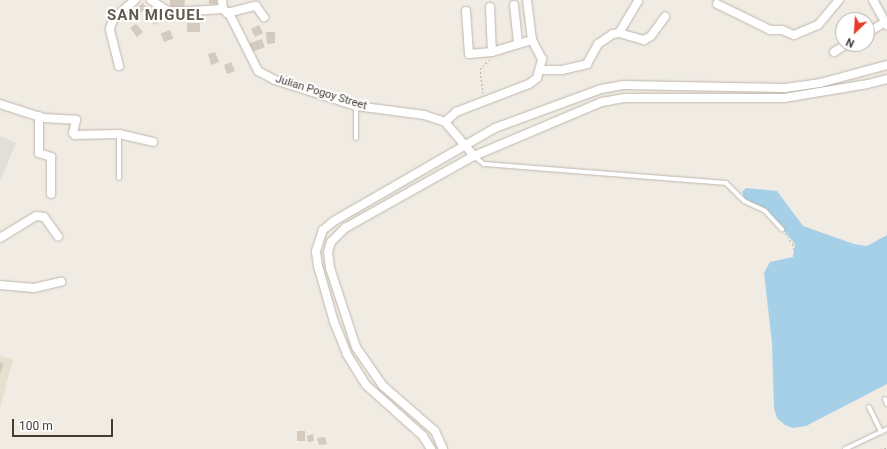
<!DOCTYPE html>
<html>
<head>
<meta charset="utf-8">
<style>
  body { margin:0 }
  #map { position:relative; width:887px; height:449px; overflow:hidden; background:#f0ece4; font-family:Roboto,sans-serif }
  div>[style] { position:absolute }
  .industrial>* { inset:0; background:#e2ded9 }
  .education>* { inset:0; background:#e8e0cf }
  .water>* { inset:0; background:#a5d0e8 }
  .building>* { inset:0; background:#d4cabe; transform-origin:0 0 }
  .path>* { height:1px; margin-top:-0.5px; transform-origin:0; background:repeating-linear-gradient(90deg,#bbae9a 0 2px,transparent 0 4px) }
  .roads { filter:drop-shadow(0 0 1px #beb6ab) drop-shadow(0 0 1px #beb6ab) }
  .lane>* { height:4px; margin:-2px; padding:0 2px; transform-origin:2px; border-radius:2px; background:#fff }
  .street>* { height:8px; margin:-4px; padding:0 4px; transform-origin:4px; border-radius:4px; background:#fff }
  span { translate:-50% -50%; white-space:nowrap; text-align:center; line-height:1.15; -webkit-text-stroke:4px #fff; paint-order:stroke }
  .street-label { font-size:11px; color:#423c35 }
  .district-label { font-size:15px; color:#64594d; font-weight:700; letter-spacing:1px }
  .north { position:absolute; left:835px; top:12px; width:40px; height:40px; box-sizing:border-box; background:#fff; border:1px solid #b3b1ae; border-radius:50%; rotate:205deg; font-size:11px; font-weight:700; line-height:16px; text-align:center; color:#423c35 }
  .north::after { content:''; display:block; margin:auto; width:14px; height:18px; background:#e63a26; clip-path:polygon(50% 0,100% 100%,50% 72%,0 100%) }
  .scale { position:absolute; left:12px; top:419px; width:101px; height:18px; box-sizing:border-box; border:2px solid #423c35; border-top:0; padding-left:5px; font-size:12px; line-height:14px; white-space:nowrap; color:#423c35; -webkit-text-stroke:3px #fff; paint-order:stroke }
</style>
</head>
<body>
<div id="map">
  <div class="industrial">
    <i style="clip-path:polygon(1px 136px,16px 143px,0 181px,0 139px)"></i>
  </div>
  <div class="education">
    <i style="clip-path:polygon(0 355px,13px 360px,0 408px)"></i>
  </div>
  <div class="water">
    <i style="clip-path:polygon(746px 188px,777px 191px,803px 226px,854px 244px,867px 246px,887px 235px,887px 384px,806px 426px,793px 428px,785px 425px,777px 418px,774px 408px,772px 343px,764px 273px,770px 262px,793px 257px,795px 244px,766px 209px,745px 201px,742px 192px)"></i>
  </div>
  <div class="building">
    <i style="clip-path:polygon(170px 0,185px 0,184px 10px,170px 9px)"></i>
    <i style="left:209px;top:0;width:8px;height:4px"></i>
    <i style="left:143px;top:3px;width:6px;height:12px;rotate:51deg"></i>
    <i style="left:200px;top:23px;width:9px;height:13px;rotate:90deg"></i>
    <i style="clip-path:polygon(136px 24px,143px 32px,137px 37px,130px 28px)"></i>
    <i style="left:259px;top:25px;width:9px;height:9px;rotate:63deg"></i>
    <i style="left:170px;top:30px;width:9px;height:10px;rotate:69deg"></i>
    <i style="clip-path:polygon(266px 32px,275px 32px,275px 43px,267px 44px)"></i>
    <i style="left:262px;top:39px;width:9px;height:15px;rotate:72deg"></i>
    <i style="clip-path:polygon(215px 52px,219px 62px,211px 65px,208px 54px)"></i>
    <i style="clip-path:polygon(231px 62px,235px 71px,227px 74px,224px 65px)"></i>
    <i style="clip-path:polygon(0 362px,4px 363px,0 375px)"></i>
    <i style="left:297px;top:431px;width:8px;height:10px"></i>
    <i style="clip-path:polygon(313px 434px,314px 441px,308px 442px,307px 436px)"></i>
    <i style="clip-path:polygon(325px 437px,327px 444px,319px 445px,317px 438px)"></i>
  </div>
  <div class="path">
    <i style="left:483px;top:93px;width:24px;rotate:-97deg"></i>
    <i style="left:480px;top:69px;width:13px;rotate:-45deg"></i>
    <i style="left:785px;top:233px;width:14px;rotate:54deg"></i>
    <i style="left:793px;top:244px;width:6px;rotate:81deg"></i>
    <i style="left:880px;top:449px;width:7px;rotate:-8deg"></i>
  </div>
  <div class="roads">
    <div class="lane">
      <i style="left:155px;top:21px;width:16px;rotate:-75deg"></i>
      <i style="left:356px;top:138px;width:32px;rotate:-90deg"></i>
      <i style="left:474px;top:156px;width:13px;rotate:39deg"></i>
      <i style="left:484px;top:164px;width:243px;rotate:4.5deg"></i>
      <i style="left:726px;top:183px;width:25px;rotate:45deg"></i>
      <i style="left:744px;top:201px;width:23px;rotate:25deg"></i>
      <i style="left:765px;top:211px;width:25px;rotate:47deg"></i>
      <i style="left:119px;top:178px;width:44px;rotate:-90deg"></i>
      <i style="left:885px;top:399px;width:5px;rotate:68deg"></i>
      <i style="left:869px;top:407px;width:28px;rotate:64deg"></i>
      <i style="left:845px;top:449px;width:47px;rotate:-25.5deg"></i>
    </div>
    <div class="street">
      <i style="left:151px;top:0;width:18px;rotate:34deg"></i>
      <i style="left:166px;top:10px;width:10px;rotate:11deg"></i>
      <i style="left:176px;top:12px;width:47px;rotate:-3.7deg"></i>
      <i style="left:223px;top:9px;width:9px;rotate:41deg"></i>
      <i style="left:230px;top:15px;width:63px;rotate:63.4deg"></i>
      <i style="left:258px;top:71px;width:19px;rotate:28deg"></i>
      <i style="left:275px;top:80px;width:85px;rotate:17.8deg"></i>
      <i style="left:356px;top:106px;width:69px;rotate:7.5deg"></i>
      <i style="left:424px;top:115px;width:22px;rotate:18deg"></i>
      <i style="left:222px;top:0;width:9px;rotate:84deg"></i>
      <i style="left:873px;top:0;width:29px;rotate:61deg"></i>
      <i style="left:717px;top:4px;width:59px;rotate:26.1deg"></i>
      <i style="left:770px;top:30px;width:12px"></i>
      <i style="left:782px;top:30px;width:13px;rotate:23deg"></i>
      <i style="left:794px;top:35px;width:26px;rotate:-23deg"></i>
      <i style="left:818px;top:25px;width:33px;rotate:-50deg"></i>
      <i style="left:514px;top:5px;width:39px;rotate:84deg"></i>
      <i style="left:490px;top:7px;width:45px;rotate:87.5deg"></i>
      <i style="left:466px;top:11px;width:43px;rotate:86deg"></i>
      <i style="left:469px;top:54px;width:23px;rotate:-5deg"></i>
      <i style="left:492px;top:52px;width:42px;rotate:-16.7deg"></i>
      <i style="left:227px;top:13px;width:30px;rotate:-14deg"></i>
      <i style="left:256px;top:6px;width:14px;rotate:54deg"></i>
      <i style="left:619px;top:33px;width:37px;rotate:-59deg"></i>
      <i style="left:867px;top:33px;width:21px;rotate:-31deg"></i>
      <i style="left:834px;top:52px;width:15px;rotate:-32deg"></i>
      <i style="left:119px;top:66px;width:38px;rotate:-104deg"></i>
      <i style="left:110px;top:29px;width:10px;rotate:-73deg"></i>
      <i style="left:113px;top:19px;width:29px;rotate:-41deg"></i>
      <i style="left:541px;top:70px;width:21px"></i>
      <i style="left:562px;top:70px;width:26px;rotate:-13deg"></i>
      <i style="left:587px;top:64px;width:23px;rotate:-61deg"></i>
      <i style="left:598px;top:44px;width:18px;rotate:-34deg"></i>
      <i style="left:613px;top:34px;width:6px;rotate:-9deg"></i>
      <i style="left:619px;top:33px;width:26px;rotate:16deg"></i>
      <i style="left:644px;top:40px;width:8px;rotate:-30deg"></i>
      <i style="left:651px;top:36px;width:24px;rotate:-54deg"></i>
      <i style="left:0;top:104px;width:45px;rotate:18deg"></i>
      <i style="left:43px;top:118px;width:33px;rotate:3deg"></i>
      <i style="left:76px;top:120px;width:13px;rotate:103deg"></i>
      <i style="left:73px;top:133px;width:3px;rotate:45deg"></i>
      <i style="left:75px;top:135px;width:44px;rotate:-1.3deg"></i>
      <i style="left:119px;top:134px;width:35px;rotate:13deg"></i>
      <i style="left:39px;top:116px;width:37px;rotate:90deg"></i>
      <i style="left:39px;top:153px;width:13px;rotate:18deg"></i>
      <i style="left:51px;top:157px;width:37px;rotate:90deg"></i>
      <i style="left:445px;top:122px;width:15px;rotate:-42deg"></i>
      <i style="left:456px;top:112px;width:78px;rotate:-21deg"></i>
      <i style="left:529px;top:84px;width:10px;rotate:-37deg"></i>
      <i style="left:537px;top:78px;width:20px;rotate:-75deg"></i>
      <i style="left:542px;top:59px;width:21px;rotate:-118deg"></i>
      <i style="left:532px;top:40px;width:40px;rotate:-97.1deg"></i>
      <i style="left:445px;top:122px;width:45px;rotate:49.5deg"></i>
      <i style="left:0;top:238px;width:42px;rotate:-31.4deg"></i>
      <i style="left:36px;top:216px;width:8px;rotate:7deg"></i>
      <i style="left:44px;top:217px;width:24px;rotate:54deg"></i>
      <i style="left:0;top:285px;width:34px;rotate:5deg"></i>
      <i style="left:34px;top:288px;width:28px;rotate:-13deg"></i>
      <i style="left:431px;top:449px;width:15px;rotate:-122deg"></i>
      <i style="left:423px;top:436px;width:76px;rotate:-138.2deg"></i>
      <i style="left:366px;top:385px;width:36px;rotate:-122deg"></i>
      <i style="left:347px;top:354px;width:35px;rotate:-112deg"></i>
      <i style="left:334px;top:322px;width:58px;rotate:-105.9deg"></i>
      <i style="left:318px;top:266px;width:15px;rotate:-98deg"></i>
      <i style="left:316px;top:251px;width:22px;rotate:-72deg"></i>
      <i style="left:323px;top:230px;width:14px;rotate:-39deg"></i>
      <i style="left:334px;top:221px;width:186px;rotate:-30deg"></i>
      <i style="left:495px;top:128px;width:113px;rotate:-20.2deg"></i>
      <i style="left:601px;top:89px;width:22px;rotate:-10deg"></i>
      <i style="left:623px;top:85px;width:162px;rotate:1.1deg"></i>
      <i style="left:785px;top:88px;width:35px;rotate:-8deg"></i>
      <i style="left:820px;top:83px;width:69px;rotate:-15deg"></i>
      <i style="left:443px;top:449px;width:20px;rotate:-114deg"></i>
      <i style="left:435px;top:431px;width:69px;rotate:-139.1deg"></i>
      <i style="left:383px;top:386px;width:47px;rotate:-124.7deg"></i>
      <i style="left:356px;top:347px;width:83px;rotate:-108.2deg"></i>
      <i style="left:330px;top:268px;width:16px;rotate:-97deg"></i>
      <i style="left:328px;top:252px;width:10px;rotate:-73deg"></i>
      <i style="left:331px;top:242px;width:20px;rotate:-45deg"></i>
      <i style="left:345px;top:228px;width:148px;rotate:-29.2deg"></i>
      <i style="left:474px;top:156px;width:139px;rotate:-22.9deg"></i>
      <i style="left:602px;top:102px;width:22px;rotate:-10deg"></i>
      <i style="left:624px;top:98px;width:160px"></i>
      <i style="left:784px;top:98px;width:85px;rotate:-9.5deg"></i>
      <i style="left:868px;top:84px;width:20px;rotate:-15deg"></i>
    </div>
  </div>
  <div class="street-label">
    <span style="left:321px;top:93px;rotate:17deg">Julian Pogoy Street</span>
  </div>
  <div class="district-label">
    <span style="left:156px;top:16px">SAN MIGUEL</span>
  </div>
  <div class="north">N</div>
  <div class="scale">100 m</div>
</div>
</body>
</html>
